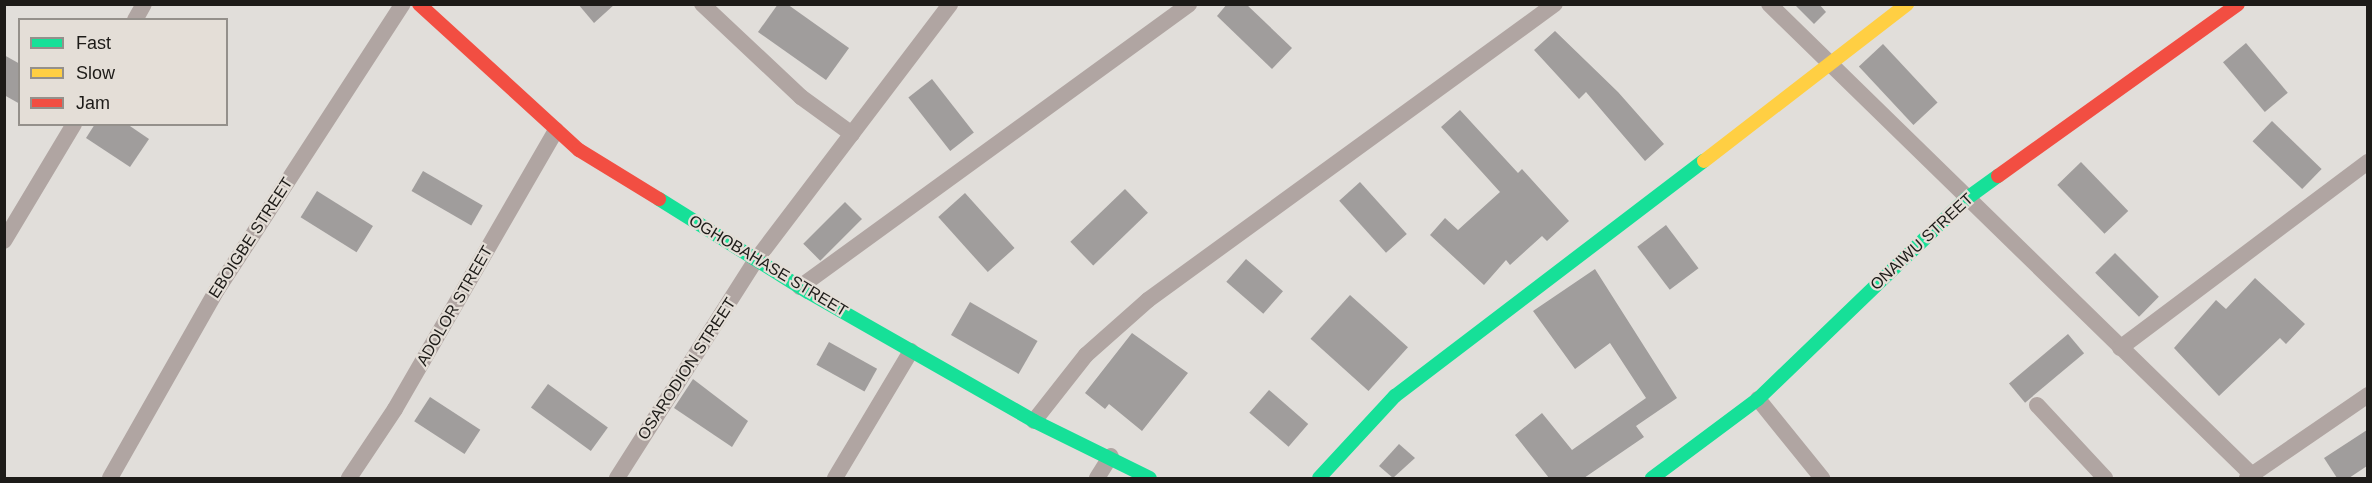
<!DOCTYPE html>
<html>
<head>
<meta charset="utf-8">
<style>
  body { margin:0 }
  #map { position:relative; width:2372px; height:483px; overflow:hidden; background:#e1deda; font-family:Arial,sans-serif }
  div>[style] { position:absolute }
  .building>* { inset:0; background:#a09d9c; transform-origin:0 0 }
  .street>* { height:16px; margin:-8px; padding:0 8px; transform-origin:8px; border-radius:8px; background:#b0a5a2 }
  .fast>* { height:14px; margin:-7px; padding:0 7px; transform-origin:7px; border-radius:7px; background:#16e098 }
  .slow>* { height:14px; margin:-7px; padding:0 7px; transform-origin:7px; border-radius:7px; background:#ffcf43 }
  .jam>* { height:14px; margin:-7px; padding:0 7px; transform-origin:7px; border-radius:7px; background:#f24e42 }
  span { translate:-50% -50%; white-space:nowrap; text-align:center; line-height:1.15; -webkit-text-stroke:4.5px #e4ded7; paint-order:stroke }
  .street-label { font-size:16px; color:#1d1b18 }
  .frame { position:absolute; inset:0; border:6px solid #1d1b18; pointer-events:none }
  .legend { position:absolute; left:18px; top:18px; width:210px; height:108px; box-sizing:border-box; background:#e4ded7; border:2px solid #94908b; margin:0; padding:8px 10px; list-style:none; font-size:18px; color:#1d1b18 }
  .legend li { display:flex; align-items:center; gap:12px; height:30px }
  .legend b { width:30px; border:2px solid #94908b }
</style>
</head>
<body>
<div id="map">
  <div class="building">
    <i style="clip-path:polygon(578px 4px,615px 4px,594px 23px)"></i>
    <i style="clip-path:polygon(778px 4px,787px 4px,849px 48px,826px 80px,758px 32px)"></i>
    <i style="clip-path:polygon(1227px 4px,1246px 4px,1292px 48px,1272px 69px,1217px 16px)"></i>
    <i style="clip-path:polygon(1794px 4px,1819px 4px,1826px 12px,1814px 24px)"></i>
    <i style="clip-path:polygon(1555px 31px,1618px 92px,1664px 144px,1645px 161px,1586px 92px,1579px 99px,1534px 50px)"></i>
    <i style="left:2246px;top:43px;width:65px;height:30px;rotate:50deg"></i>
    <i style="left:1883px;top:44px;width:80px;height:33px;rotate:47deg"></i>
    <i style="clip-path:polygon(4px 55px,20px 64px,20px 104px,4px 95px)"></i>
    <i style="left:932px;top:79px;width:68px;height:30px;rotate:52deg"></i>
    <i style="clip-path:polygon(1460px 110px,1518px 173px,1522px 169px,1569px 221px,1547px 241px,1542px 236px,1510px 265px,1506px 260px,1484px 285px,1430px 235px,1445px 218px,1458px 230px,1500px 192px,1441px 127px)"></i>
    <i style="left:2272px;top:121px;width:69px;height:28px;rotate:44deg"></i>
    <i style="clip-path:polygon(95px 124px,127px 124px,149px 139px,130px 167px,86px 138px)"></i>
    <i style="left:2081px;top:162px;width:68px;height:33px;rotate:46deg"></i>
    <i style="left:423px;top:171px;width:69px;height:23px;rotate:30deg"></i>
    <i style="left:1360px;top:182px;width:70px;height:28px;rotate:48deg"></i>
    <i style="left:1125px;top:189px;width:33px;height:76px;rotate:46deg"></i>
    <i style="left:317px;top:191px;width:66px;height:31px;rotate:32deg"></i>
    <i style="left:965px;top:193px;width:74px;height:36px;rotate:48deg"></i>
    <i style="left:845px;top:202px;width:24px;height:59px;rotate:45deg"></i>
    <i style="left:1666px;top:225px;width:54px;height:36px;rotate:53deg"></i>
    <i style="left:2115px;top:253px;width:62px;height:28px;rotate:45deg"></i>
    <i style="left:1246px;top:259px;width:49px;height:30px;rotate:41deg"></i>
    <i style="clip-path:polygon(1595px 269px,1677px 398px,1636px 426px,1644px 437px,1584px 478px,1549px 478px,1515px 435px,1542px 413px,1572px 450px,1646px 398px,1610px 343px,1575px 369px,1533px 311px)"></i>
    <i style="clip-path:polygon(2255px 278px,2305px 324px,2286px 344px,2280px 338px,2219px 396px,2174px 348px,2216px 300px,2226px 309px)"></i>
    <i style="left:1350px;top:295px;width:78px;height:59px;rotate:42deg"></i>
    <i style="left:970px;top:302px;width:78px;height:38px;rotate:30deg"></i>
    <i style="clip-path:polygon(1132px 333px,1188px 373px,1142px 431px,1109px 404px,1105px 409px,1085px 393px)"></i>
    <i style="left:2068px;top:334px;width:25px;height:77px;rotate:50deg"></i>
    <i style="left:829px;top:342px;width:55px;height:26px;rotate:29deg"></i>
    <i style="clip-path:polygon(693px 379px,748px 421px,732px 447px,674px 408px)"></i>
    <i style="left:548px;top:384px;width:74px;height:29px;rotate:36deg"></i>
    <i style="left:1269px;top:390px;width:52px;height:30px;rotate:41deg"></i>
    <i style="left:430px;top:397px;width:60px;height:29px;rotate:33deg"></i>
    <i style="clip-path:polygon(2367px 430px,2367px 466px,2349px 478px,2337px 478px,2324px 458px)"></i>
    <i style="clip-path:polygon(1399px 444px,1415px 458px,1393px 478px,1379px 466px)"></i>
  </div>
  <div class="street">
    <i style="left:702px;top:4px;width:136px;rotate:43.2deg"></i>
    <i style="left:801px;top:97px;width:63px;rotate:36deg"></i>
    <i style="left:1769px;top:4px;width:679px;rotate:44.28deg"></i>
    <i style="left:135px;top:20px;width:18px;rotate:-61deg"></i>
    <i style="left:4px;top:241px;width:136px;rotate:-59.1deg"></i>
    <i style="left:800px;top:287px;width:481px;rotate:-36deg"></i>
    <i style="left:2120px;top:348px;width:310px;rotate:-36.9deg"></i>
    <i style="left:1758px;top:399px;width:102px;rotate:51deg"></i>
    <i style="left:2037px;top:405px;width:100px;rotate:47deg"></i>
    <i style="left:1034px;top:421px;width:84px;rotate:-51.8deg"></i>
    <i style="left:1086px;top:355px;width:83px;rotate:-41.6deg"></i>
    <i style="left:1148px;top:300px;width:503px;rotate:-36.03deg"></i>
    <i style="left:110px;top:478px;width:216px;rotate:-60.4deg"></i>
    <i style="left:217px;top:290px;width:341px;rotate:-57deg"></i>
    <i style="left:349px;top:478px;width:83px;rotate:-56.3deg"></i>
    <i style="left:395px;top:409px;width:322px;rotate:-60deg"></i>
    <i style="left:617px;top:478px;width:259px;rotate:-57.5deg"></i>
    <i style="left:756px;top:260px;width:321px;rotate:-52.8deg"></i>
    <i style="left:835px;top:478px;width:148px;rotate:-59.1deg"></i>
    <i style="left:1097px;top:478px;width:26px;rotate:-58deg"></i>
    <i style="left:2247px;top:478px;width:147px;rotate:-34.4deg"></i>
  </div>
  <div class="fast">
    <i style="left:659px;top:199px;width:176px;rotate:32deg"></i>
    <i style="left:808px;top:292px;width:260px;rotate:29.7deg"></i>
    <i style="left:1034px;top:421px;width:129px;rotate:26.2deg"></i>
    <i style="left:1319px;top:478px;width:112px;rotate:-47.2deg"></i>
    <i style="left:1395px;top:396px;width:388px;rotate:-37.3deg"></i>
    <i style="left:1652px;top:478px;width:132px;rotate:-36.7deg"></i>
    <i style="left:1758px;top:399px;width:289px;rotate:-43.9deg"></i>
    <i style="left:1966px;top:199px;width:39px;rotate:-36deg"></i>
  </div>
  <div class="slow">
    <i style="left:1704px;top:161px;width:257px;rotate:-37.7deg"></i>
  </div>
  <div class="jam">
    <i style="left:419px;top:4px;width:217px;rotate:42.4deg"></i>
    <i style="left:579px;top:150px;width:94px;rotate:31.5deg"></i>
    <i style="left:1998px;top:176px;width:295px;rotate:-35.6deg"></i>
  </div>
  <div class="street-label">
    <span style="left:251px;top:238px;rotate:-57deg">EBOIGBE STREET</span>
    <span style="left:1922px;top:242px;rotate:-43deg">ONAIWU STREET</span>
    <span style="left:768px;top:266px;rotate:31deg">OGHOBAHASE STREET</span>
    <span style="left:455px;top:306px;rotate:-60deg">ADOLOR STREET</span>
    <span style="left:687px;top:369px;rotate:-57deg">OSARODION STREET</span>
  </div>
  <div class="frame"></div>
  <ul class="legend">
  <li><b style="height:8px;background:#16e098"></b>Fast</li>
  <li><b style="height:8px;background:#ffcf43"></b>Slow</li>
  <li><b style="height:8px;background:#f24e42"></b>Jam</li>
  </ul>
</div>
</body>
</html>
